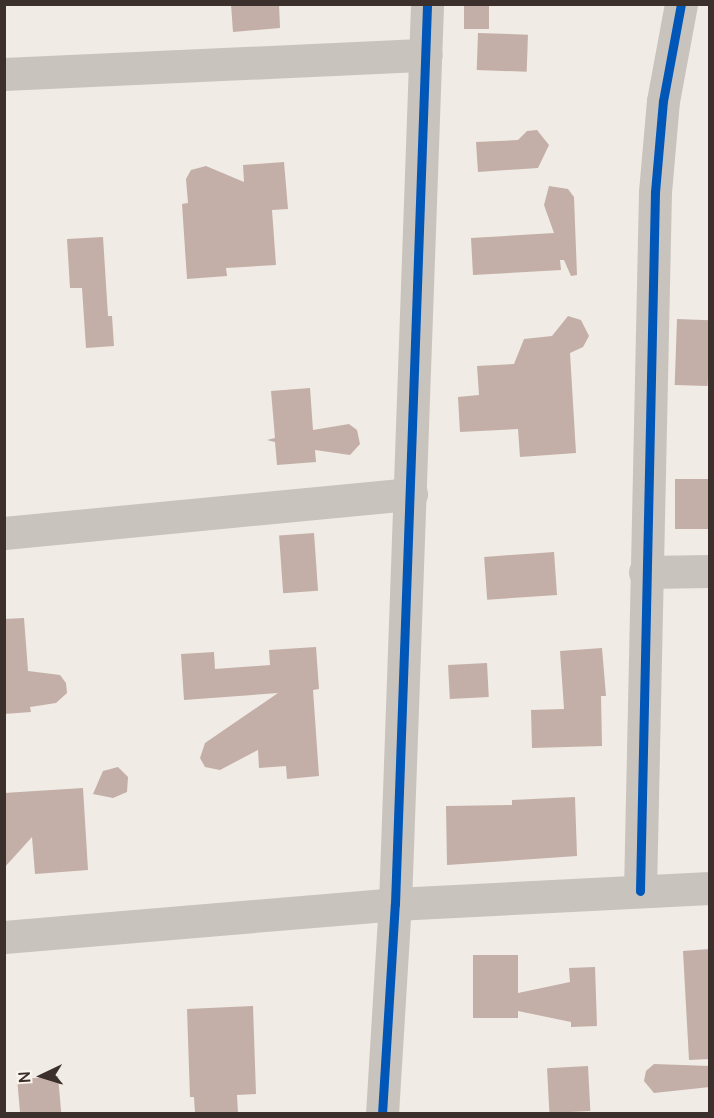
<!DOCTYPE html>
<html>
<head>
<meta charset="utf-8">
<style>
  body { margin:0 }
  #map { position:relative; width:714px; height:1118px; overflow:hidden; background:#f0ebe5; font-family:Manrope,sans-serif }
  div>[style] { position:absolute }
  .building>* { inset:0; background:#c3afa7; transform-origin:0 0 }
  .minor>* { height:33px; margin:-16.5px; padding:0 16.5px; transform-origin:16.5px; border-radius:16.5px; background:#c9c3be }
  .cycleway>* { height:9px; margin:-4.5px; padding:0 4.5px; transform-origin:4.5px; border-radius:4.5px; background:#0057b8 }
  span { translate:-50% -50%; white-space:nowrap; text-align:center; line-height:1.15; -webkit-text-stroke:4.5px #fbf5ee; paint-order:stroke }
  .frame { position:absolute; inset:0; border:6px solid #3b302b; pointer-events:none }
  .north { position:absolute; left:12px; top:1046px; width:60px; height:60px; -webkit-text-stroke:4px #fbf5ee; paint-order:stroke; rotate:266deg; font-size:16px; font-weight:700; line-height:24px; text-align:center; color:#3b302b }
  .north::after { content:''; display:block; margin:auto; width:21px; height:27px; background:#3b302b; clip-path:polygon(50% 0,100% 100%,50% 72%,0 100%) }
</style>
</head>
<body>
<div id="map">
  <div class="building">
    <i style="clip-path:polygon(231px 4px,279px 4px,280px 28px,233px 32px)"></i>
    <i style="left:464px;top:4px;width:25px;height:25px"></i>
    <i style="left:478px;top:33px;width:50px;height:37px;rotate:2deg"></i>
    <i style="clip-path:polygon(537px 130px,549px 145px,538px 168px,478px 172px,476px 142px,518px 140px,527px 131px)"></i>
    <i style="clip-path:polygon(284px 162px,288px 209px,272px 210px,276px 265px,226px 268px,227px 276px,187px 279px,182px 204px,188px 203px,186px 179px,191px 170px,206px 166px,244px 182px,243px 165px)"></i>
    <i style="clip-path:polygon(549px 186px,568px 189px,574px 197px,577px 275px,571px 276px,564px 260px,560px 260px,561px 270px,473px 275px,471px 238px,554px 233px,544px 205px)"></i>
    <i style="clip-path:polygon(103px 237px,108px 316px,112px 316px,114px 346px,86px 348px,82px 288px,70px 288px,67px 239px)"></i>
    <i style="clip-path:polygon(568px 316px,581px 320px,589px 336px,583px 347px,570px 353px,576px 453px,520px 457px,518px 429px,460px 432px,458px 397px,479px 395px,477px 366px,514px 364px,524px 339px,552px 336px)"></i>
    <i style="left:677px;top:319px;width:33px;height:66px;rotate:2deg"></i>
    <i style="clip-path:polygon(310px 388px,313px 430px,349px 424px,357px 430px,360px 444px,350px 455px,315px 450px,316px 462px,277px 465px,275px 442px,267px 440px,275px 438px,271px 391px)"></i>
    <i style="left:710px;top:479px;width:50px;height:35px;rotate:90deg"></i>
    <i style="left:314px;top:533px;width:58px;height:35px;rotate:86deg"></i>
    <i style="left:554px;top:552px;width:43px;height:70px;rotate:86deg"></i>
    <i style="clip-path:polygon(24px 618px,28px 671px,60px 675px,66px 683px,67px 693px,56px 703px,30px 707px,31px 712px,4px 714px,4px 619px)"></i>
    <i style="clip-path:polygon(316px 647px,319px 689px,313px 690px,319px 776px,287px 779px,286px 766px,259px 768px,258px 750px,220px 770px,205px 767px,200px 758px,205px 743px,278px 693px,184px 700px,181px 654px,214px 652px,215px 669px,270px 665px,269px 650px)"></i>
    <i style="clip-path:polygon(602px 648px,606px 696px,601px 696px,602px 746px,532px 748px,531px 710px,564px 709px,560px 651px)"></i>
    <i style="left:487px;top:663px;width:34px;height:39px;rotate:87deg"></i>
    <i style="clip-path:polygon(118px 767px,128px 777px,127px 792px,113px 798px,93px 794px,103px 771px)"></i>
    <i style="clip-path:polygon(83px 788px,88px 870px,35px 874px,32px 837px,4px 868px,4px 793px)"></i>
    <i style="clip-path:polygon(575px 797px,577px 856px,447px 865px,446px 806px,512px 805px,512px 800px)"></i>
    <i style="clip-path:polygon(710px 949px,710px 1059px,689px 1060px,683px 951px)"></i>
    <i style="clip-path:polygon(473px 955px,518px 955px,518px 993px,570px 982px,569px 968px,595px 967px,597px 1026px,571px 1027px,571px 1022px,518px 1011px,518px 1018px,473px 1018px)"></i>
    <i style="clip-path:polygon(253px 1006px,256px 1094px,237px 1095px,238px 1113px,195px 1113px,194px 1097px,190px 1097px,187px 1009px)"></i>
    <i style="clip-path:polygon(654px 1064px,710px 1066px,710px 1087px,654px 1093px,644px 1081px,646px 1071px)"></i>
    <i style="left:588px;top:1066px;width:45px;height:41px;rotate:87deg"></i>
    <i style="left:58px;top:1076px;width:37px;height:41px;rotate:85deg"></i>
  </div>
  <div class="minor">
    <i style="left:4px;top:74px;width:422px;rotate:-2.6deg"></i>
    <i style="left:4px;top:533px;width:409px;rotate:-5.5deg"></i>
    <i style="left:645px;top:572px;width:65px;rotate:-0.9deg"></i>
    <i style="left:640px;top:891px;width:699px;rotate:-88.77deg"></i>
    <i style="left:655px;top:192px;width:91px;rotate:-85deg"></i>
    <i style="left:663px;top:101px;width:99px;rotate:-79.5deg"></i>
    <i style="left:4px;top:937px;width:392px;rotate:-4.8deg"></i>
    <i style="left:395px;top:904px;width:315px;rotate:-2.9deg"></i>
    <i style="left:382px;top:1114px;width:210px;rotate:-86.5deg"></i>
    <i style="left:395px;top:904px;width:901px;rotate:-87.96deg"></i>
  </div>
  <div class="cycleway">
    <i style="left:640px;top:891px;width:699px;rotate:-88.77deg"></i>
    <i style="left:655px;top:192px;width:91px;rotate:-85deg"></i>
    <i style="left:663px;top:101px;width:99px;rotate:-79.5deg"></i>
    <i style="left:382px;top:1114px;width:210px;rotate:-86.5deg"></i>
    <i style="left:395px;top:904px;width:901px;rotate:-87.96deg"></i>
  </div>
  <div class="frame"></div>
  <div class="north">N</div>
</div>
</body>
</html>
